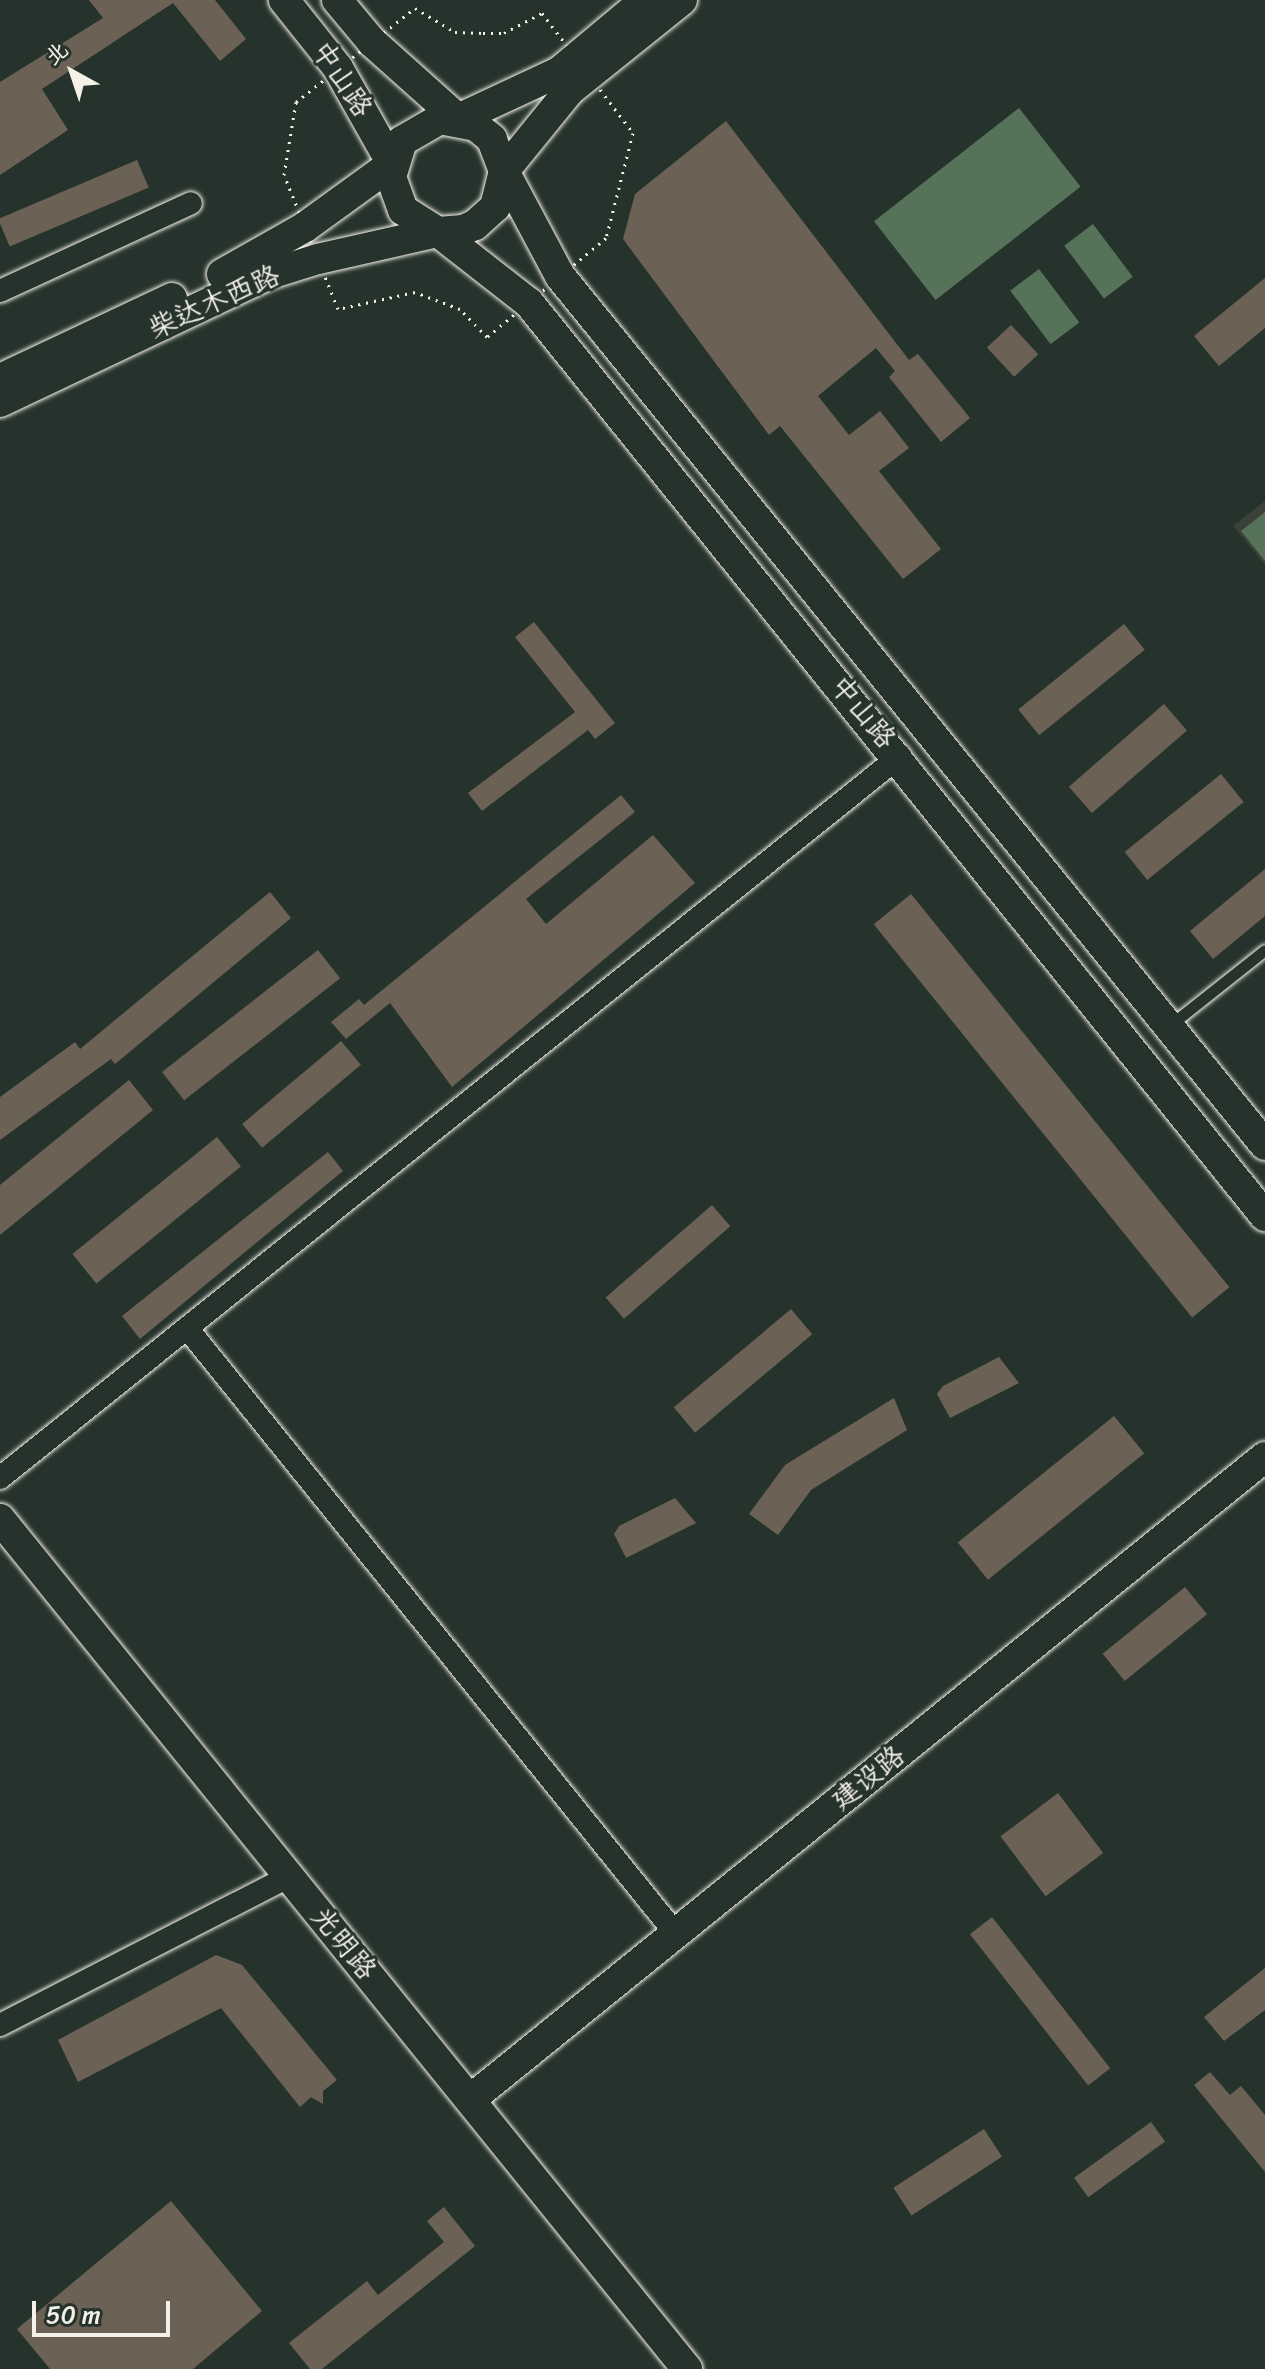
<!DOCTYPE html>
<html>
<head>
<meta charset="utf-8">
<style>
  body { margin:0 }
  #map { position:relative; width:1265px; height:2369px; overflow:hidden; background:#26332d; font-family:Sriracha,"LXGW WenKai TC",sans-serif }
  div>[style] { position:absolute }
  .built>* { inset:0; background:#3b4139 }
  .green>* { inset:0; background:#567258; transform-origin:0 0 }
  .building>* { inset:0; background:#6b6255; transform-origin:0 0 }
  .path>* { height:3px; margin-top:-1.5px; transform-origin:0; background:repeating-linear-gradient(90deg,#f4f1e8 0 2px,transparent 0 8px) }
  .roads { filter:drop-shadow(0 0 2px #f4f1e8) drop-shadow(0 0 2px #f4f1e8) }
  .lane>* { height:11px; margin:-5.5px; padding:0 5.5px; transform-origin:5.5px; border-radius:5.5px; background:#26332d }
  .street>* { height:22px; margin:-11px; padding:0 11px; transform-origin:11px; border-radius:11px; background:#26332d }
  .secondary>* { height:30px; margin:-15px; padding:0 15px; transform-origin:15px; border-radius:15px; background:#26332d }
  span { translate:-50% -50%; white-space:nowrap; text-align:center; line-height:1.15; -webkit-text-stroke:6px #26332d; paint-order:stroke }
  .street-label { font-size:28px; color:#f4f1e8 }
  .north { position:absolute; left:32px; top:32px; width:80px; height:80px; -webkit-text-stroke:6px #26332d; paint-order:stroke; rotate:320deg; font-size:22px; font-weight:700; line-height:32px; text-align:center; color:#f4f1e8 }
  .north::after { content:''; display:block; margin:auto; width:28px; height:36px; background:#f4f1e8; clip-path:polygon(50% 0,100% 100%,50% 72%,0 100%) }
  .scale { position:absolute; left:32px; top:2301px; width:138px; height:36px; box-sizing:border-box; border:4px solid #f4f1e8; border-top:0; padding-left:10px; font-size:24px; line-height:28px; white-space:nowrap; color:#f4f1e8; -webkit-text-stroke:6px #26332d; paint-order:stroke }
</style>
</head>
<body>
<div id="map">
  <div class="built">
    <i style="clip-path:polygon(1265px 501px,1265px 565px,1233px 526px)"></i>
  </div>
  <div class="green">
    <i style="left:1019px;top:108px;width:100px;height:184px;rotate:52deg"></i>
    <i style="left:1093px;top:224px;width:66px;height:36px;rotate:53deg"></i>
    <i style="left:1039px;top:269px;width:67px;height:36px;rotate:53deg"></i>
    <i style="clip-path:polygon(1265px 512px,1265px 561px,1241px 531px)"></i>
  </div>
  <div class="building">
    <i style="clip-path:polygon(89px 0,215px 0,246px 39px,220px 61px,173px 3px,42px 89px,68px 130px,0 175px,0 82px,103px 18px)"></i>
    <i style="clip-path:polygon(726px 121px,909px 360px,918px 354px,970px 418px,941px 442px,889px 377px,895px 371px,876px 348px,818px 396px,849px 435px,880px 411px,909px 448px,879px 471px,941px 549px,903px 579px,780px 426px,769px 435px,623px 239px,635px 194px)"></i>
    <i style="left:137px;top:160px;width:30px;height:151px;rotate:67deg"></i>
    <i style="clip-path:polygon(1265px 278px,1265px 328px,1219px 366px,1194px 336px)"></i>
    <i style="left:1011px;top:325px;width:40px;height:33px;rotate:47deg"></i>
    <i style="clip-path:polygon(534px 622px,615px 723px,595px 739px,588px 730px,482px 811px,468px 793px,575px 712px,515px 637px)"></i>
    <i style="left:1124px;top:624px;width:33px;height:136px;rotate:51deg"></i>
    <i style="left:1164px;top:704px;width:35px;height:126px;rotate:49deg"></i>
    <i style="left:1221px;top:774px;width:36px;height:124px;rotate:51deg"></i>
    <i style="clip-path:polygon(621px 795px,635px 812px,526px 899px,546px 924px,653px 835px,695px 883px,452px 1087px,390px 1003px,346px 1039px,331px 1022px,359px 999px,364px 1005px)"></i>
    <i style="clip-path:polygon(1265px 869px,1265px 916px,1213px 959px,1190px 931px)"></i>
    <i style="clip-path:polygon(270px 892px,291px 918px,115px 1064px,111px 1059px,0 1140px,0 1097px,75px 1042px,80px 1049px)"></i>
    <i style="left:911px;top:894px;width:506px;height:48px;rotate:51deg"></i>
    <i style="left:318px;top:950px;width:36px;height:198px;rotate:52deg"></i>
    <i style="left:341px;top:1041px;width:31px;height:129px;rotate:50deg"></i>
    <i style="clip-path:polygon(129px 1080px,153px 1110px,0 1235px,0 1185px)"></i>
    <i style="left:217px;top:1137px;width:38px;height:186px;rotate:51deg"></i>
    <i style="clip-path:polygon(328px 1152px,343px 1171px,140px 1339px,122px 1316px)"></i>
    <i style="left:712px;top:1205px;width:28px;height:141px;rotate:49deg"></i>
    <i style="left:791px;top:1309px;width:33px;height:153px;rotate:50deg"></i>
    <i style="clip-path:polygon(999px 1357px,1019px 1383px,950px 1418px,937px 1394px,943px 1386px)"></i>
    <i style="clip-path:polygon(894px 1398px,907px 1430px,811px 1490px,778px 1535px,749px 1514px,785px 1465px)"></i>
    <i style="left:1114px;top:1416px;width:48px;height:201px;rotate:51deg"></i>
    <i style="clip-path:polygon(675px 1498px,696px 1523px,626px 1558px,614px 1534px,619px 1526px)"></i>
    <i style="left:1185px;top:1587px;width:35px;height:106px;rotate:51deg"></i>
    <i style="left:1058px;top:1793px;width:75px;height:72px;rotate:53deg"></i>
    <i style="left:992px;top:1917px;width:192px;height:28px;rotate:52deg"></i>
    <i style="clip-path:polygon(216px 1955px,242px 1965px,337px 2080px,323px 2091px,323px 2104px,311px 2097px,300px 2107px,221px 2008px,78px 2082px,58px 2040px)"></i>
    <i style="clip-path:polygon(1265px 1968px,1265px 2010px,1224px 2041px,1204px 2017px)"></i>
    <i style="clip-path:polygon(1210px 2072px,1230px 2095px,1241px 2086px,1265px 2115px,1265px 2172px,1194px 2085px)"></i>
    <i style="left:1151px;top:2122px;width:24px;height:95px;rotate:54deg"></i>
    <i style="left:984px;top:2129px;width:33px;height:108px;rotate:57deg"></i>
    <i style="clip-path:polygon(171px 2201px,262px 2311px,193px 2369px,50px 2369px,17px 2329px)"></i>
    <i style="clip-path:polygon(444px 2207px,475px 2246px,322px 2369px,310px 2369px,289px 2343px,367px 2281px,378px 2295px,444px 2242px,427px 2221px)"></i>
  </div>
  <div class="path">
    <i style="left:415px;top:8px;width:47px;rotate:31deg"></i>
    <i style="left:455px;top:32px;width:28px;rotate:2deg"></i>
    <i style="left:483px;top:33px;width:21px"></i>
    <i style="left:504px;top:33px;width:43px;rotate:-27.8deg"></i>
    <i style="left:542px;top:13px;width:151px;rotate:52.8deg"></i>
    <i style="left:633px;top:133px;width:108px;rotate:104.4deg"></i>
    <i style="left:606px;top:238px;width:155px;rotate:140.2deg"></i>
    <i style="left:487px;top:337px;width:39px;rotate:-134deg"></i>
    <i style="left:460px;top:309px;width:48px;rotate:-159.3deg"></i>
    <i style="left:415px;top:292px;width:79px;rotate:167.6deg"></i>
    <i style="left:338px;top:309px;width:144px;rotate:-111.9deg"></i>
    <i style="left:284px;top:175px;width:74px;rotate:-80.7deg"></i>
    <i style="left:296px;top:102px;width:152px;rotate:-38.3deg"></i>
  </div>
  <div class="roads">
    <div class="lane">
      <i style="left:1169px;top:1026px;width:122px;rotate:-38.4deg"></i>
    </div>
    <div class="street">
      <i style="left:0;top:291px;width:210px;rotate:-24.7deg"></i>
      <i style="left:187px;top:1328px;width:779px;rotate:51.1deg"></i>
      <i style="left:0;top:1478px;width:1154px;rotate:-38.74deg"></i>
      <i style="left:0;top:2025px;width:326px;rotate:-27.2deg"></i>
    </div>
    <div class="secondary">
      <i style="left:337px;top:0;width:55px;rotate:50.2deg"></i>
      <i style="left:372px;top:42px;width:115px;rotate:41.8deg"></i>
      <i style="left:458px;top:119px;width:111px;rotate:-25deg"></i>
      <i style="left:559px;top:72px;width:112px;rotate:-39.9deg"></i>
      <i style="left:682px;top:0;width:145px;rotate:141.2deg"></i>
      <i style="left:569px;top:91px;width:103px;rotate:129.1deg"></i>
      <i style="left:504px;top:171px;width:119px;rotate:61.9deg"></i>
      <i style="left:560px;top:276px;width:1119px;rotate:50.95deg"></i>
      <i style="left:222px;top:274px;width:95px;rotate:-29.5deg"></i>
      <i style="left:305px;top:227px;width:107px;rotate:-35.9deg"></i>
      <i style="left:392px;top:164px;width:110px;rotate:-119.4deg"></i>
      <i style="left:338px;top:68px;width:87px;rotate:-128.5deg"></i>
      <i style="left:0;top:379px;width:190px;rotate:-25.2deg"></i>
      <i style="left:0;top:402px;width:299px;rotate:-25.4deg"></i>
      <i style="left:270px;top:274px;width:50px;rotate:-17.4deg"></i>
      <i style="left:318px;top:259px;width:123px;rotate:-12.7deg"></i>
      <i style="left:438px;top:232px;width:25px;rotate:-5deg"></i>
      <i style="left:463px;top:230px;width:13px;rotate:-23deg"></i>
      <i style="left:475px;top:225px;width:27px;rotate:-42deg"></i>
      <i style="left:495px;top:207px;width:37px;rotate:-76deg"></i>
      <i style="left:504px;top:171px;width:34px;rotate:-111deg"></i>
      <i style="left:492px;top:139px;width:21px;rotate:-141deg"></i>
      <i style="left:476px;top:126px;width:37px;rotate:-169deg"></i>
      <i style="left:440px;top:119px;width:44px;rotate:149.9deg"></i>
      <i style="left:402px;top:141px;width:38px;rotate:107deg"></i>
      <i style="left:391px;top:177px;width:35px;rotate:70deg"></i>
      <i style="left:403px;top:210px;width:41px;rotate:32.2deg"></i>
      <i style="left:438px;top:232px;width:115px;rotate:38deg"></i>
      <i style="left:529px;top:303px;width:1173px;rotate:51.13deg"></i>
      <i style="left:0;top:1519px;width:1093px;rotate:51.05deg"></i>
      <i style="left:471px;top:2099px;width:1021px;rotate:-38.96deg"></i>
    </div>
  </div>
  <div class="street-label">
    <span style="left:342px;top:79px;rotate:56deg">中山路</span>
    <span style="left:214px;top:302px;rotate:-24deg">柴达木西路</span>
    <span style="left:863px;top:712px;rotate:50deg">中山路</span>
    <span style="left:868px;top:1778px;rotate:-39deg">建设路</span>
    <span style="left:344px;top:1943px;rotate:51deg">光明路</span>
  </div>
  <div class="north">北</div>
  <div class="scale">50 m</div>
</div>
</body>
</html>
